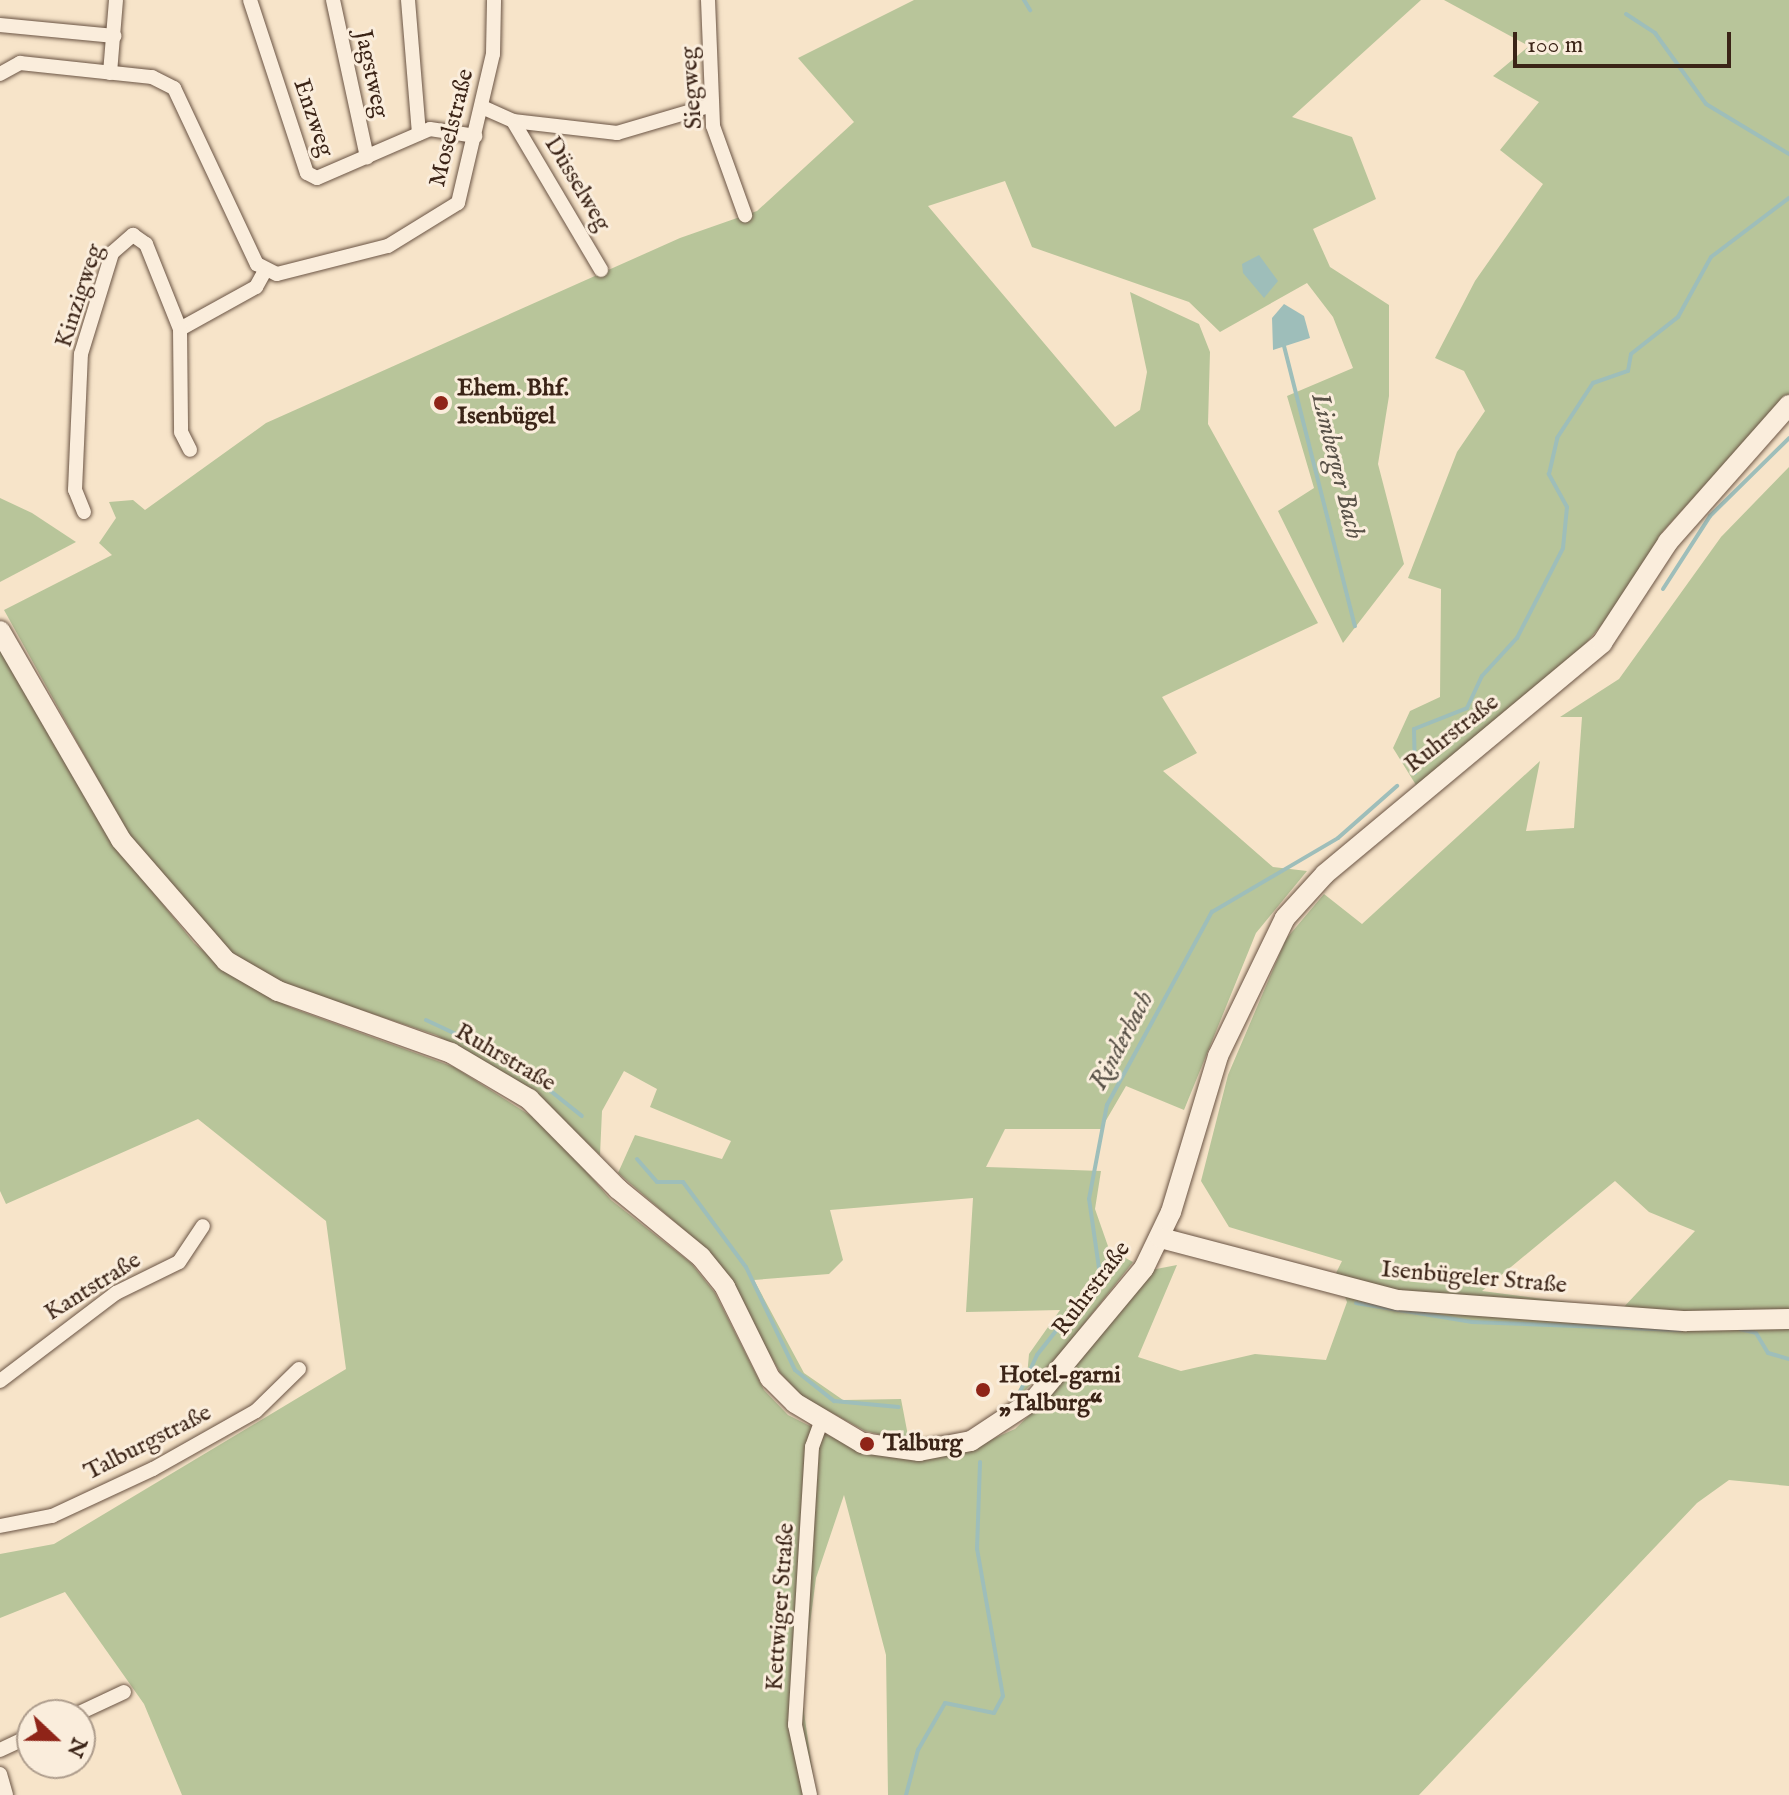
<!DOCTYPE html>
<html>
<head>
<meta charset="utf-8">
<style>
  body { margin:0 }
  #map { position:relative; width:1789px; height:1795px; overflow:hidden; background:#f7e4c9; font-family:"IM FELL English",serif }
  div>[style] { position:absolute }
  .green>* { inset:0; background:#b8c59a }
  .water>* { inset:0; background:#9ebeba }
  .stream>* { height:4px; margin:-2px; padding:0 2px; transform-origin:2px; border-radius:2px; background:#9ebeba }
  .roads { filter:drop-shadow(0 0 2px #6a5444) drop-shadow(0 0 2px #6a5444) }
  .street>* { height:14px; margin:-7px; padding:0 7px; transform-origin:7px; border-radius:7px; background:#faeddc }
  .secondary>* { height:20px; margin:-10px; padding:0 10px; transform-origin:10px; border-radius:10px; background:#faeddc }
  .dots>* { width:22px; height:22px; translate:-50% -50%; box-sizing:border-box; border:4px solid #faeddc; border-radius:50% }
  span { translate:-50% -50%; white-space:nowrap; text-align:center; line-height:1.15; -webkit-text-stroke:6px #faeddc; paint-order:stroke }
  .street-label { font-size:24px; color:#3b2417 }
  .poi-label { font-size:24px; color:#3b2417; font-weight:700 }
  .left { translate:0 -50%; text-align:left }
  .water-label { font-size:26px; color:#595248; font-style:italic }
  .north { position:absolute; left:16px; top:1699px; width:80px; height:80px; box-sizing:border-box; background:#faeddc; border:2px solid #ae9d8d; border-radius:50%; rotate:112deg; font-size:22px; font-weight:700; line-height:32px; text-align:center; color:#3b2417 }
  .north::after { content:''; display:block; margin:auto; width:28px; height:36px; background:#8f2418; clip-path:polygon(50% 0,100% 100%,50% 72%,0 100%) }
  .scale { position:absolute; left:1513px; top:32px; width:218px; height:36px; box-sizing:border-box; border:4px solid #3b2417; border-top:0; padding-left:10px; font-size:24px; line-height:28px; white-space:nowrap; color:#3b2417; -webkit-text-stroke:6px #faeddc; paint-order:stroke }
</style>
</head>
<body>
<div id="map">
  <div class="green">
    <i style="clip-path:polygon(914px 0,1421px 0,1292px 117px,1352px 137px,1376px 199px,1313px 229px,1330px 267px,1389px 305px,1389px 396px,1378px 464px,1404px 564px,1343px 643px,1278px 511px,1314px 488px,1287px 396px,1353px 368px,1333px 317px,1307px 283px,1220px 332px,1189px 302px,1032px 247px,1005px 181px,928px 206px,1115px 427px,1140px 410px,1147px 372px,1130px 292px,1199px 324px,1210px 352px,1208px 424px,1318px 623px,1162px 697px,1197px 753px,1163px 771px,1273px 867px,1307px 871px,1256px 933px,1184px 1110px,1126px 1086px,1101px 1129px,1005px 1129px,986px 1167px,1101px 1171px,1095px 1209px,1109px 1249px,1133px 1262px,1061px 1353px,1006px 1410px,1027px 1376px,1029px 1354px,1060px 1310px,966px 1312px,973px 1198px,830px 1210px,843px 1260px,829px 1274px,754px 1280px,804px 1373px,843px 1400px,901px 1399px,909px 1441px,865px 1431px,803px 1397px,781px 1374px,710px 1252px,618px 1173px,635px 1135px,722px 1159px,731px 1141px,650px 1107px,657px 1089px,624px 1071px,602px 1111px,600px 1155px,524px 1085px,436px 1035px,280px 983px,220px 945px,128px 834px,4px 610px,112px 555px,99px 543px,116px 518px,109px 502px,133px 500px,145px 510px,266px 423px,680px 238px,757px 211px,854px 122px,798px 58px)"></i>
    <i style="clip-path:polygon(1444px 0,1789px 0,1789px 394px,1663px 531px,1615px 610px,1570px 661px,1416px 785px,1393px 748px,1410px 711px,1440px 697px,1441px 589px,1408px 578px,1457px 452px,1485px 411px,1464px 371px,1435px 358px,1475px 281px,1543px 184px,1500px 150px,1539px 102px,1493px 76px,1529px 46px)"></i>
    <i style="clip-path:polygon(evenodd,1789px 467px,1789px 1486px,1729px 1480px,1697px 1503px,1419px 1795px,888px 1795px,886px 1655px,844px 1495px,816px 1578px,801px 1692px,816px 1795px,182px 1795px,144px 1704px,65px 1592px,0 1618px,0 1554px,54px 1544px,346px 1369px,326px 1221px,198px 1119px,6px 1204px,0 1191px,0 648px,112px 841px,194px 943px,230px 974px,292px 1008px,454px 1067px,547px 1126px,611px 1200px,691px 1263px,715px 1293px,764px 1390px,788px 1415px,858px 1450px,961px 1453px,1015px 1429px,1040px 1405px,1151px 1270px,1177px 1265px,1138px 1357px,1181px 1371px,1255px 1354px,1326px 1360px,1347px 1302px,1336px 1273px,1342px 1261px,1229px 1227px,1201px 1181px,1228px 1075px,1286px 939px,1324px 894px,1362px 924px,1540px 761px,1526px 831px,1574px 828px,1582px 717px,1560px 717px,1619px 679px,1721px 537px,1789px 467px,1615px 1181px,1649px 1212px,1695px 1231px,1622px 1309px,1482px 1291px,1615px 1181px)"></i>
    <i style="clip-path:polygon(0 498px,32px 513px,76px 542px,0 582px)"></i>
  </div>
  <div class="water">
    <i style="clip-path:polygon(1259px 255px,1278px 281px,1264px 298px,1243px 273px,1242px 264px)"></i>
    <i style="clip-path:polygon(1284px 304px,1304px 316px,1310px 338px,1273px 350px,1272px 318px)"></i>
  </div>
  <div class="stream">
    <i style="left:1024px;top:0;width:12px;rotate:59deg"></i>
    <i style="left:1626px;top:14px;width:35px;rotate:33deg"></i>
    <i style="left:1655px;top:33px;width:87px;rotate:54.3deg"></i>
    <i style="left:1706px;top:104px;width:97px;rotate:31.1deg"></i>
    <i style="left:1284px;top:346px;width:289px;rotate:75.8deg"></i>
    <i style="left:1663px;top:589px;width:87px;rotate:-57.2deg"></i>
    <i style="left:1710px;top:516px;width:111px;rotate:-44.6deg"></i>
    <i style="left:1415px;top:773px;width:44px;rotate:-91.3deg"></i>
    <i style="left:1414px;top:729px;width:57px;rotate:-21.6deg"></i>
    <i style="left:1467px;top:708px;width:35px;rotate:-65deg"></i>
    <i style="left:1482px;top:676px;width:52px;rotate:-47.4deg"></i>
    <i style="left:1517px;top:638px;width:101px;rotate:-62.9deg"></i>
    <i style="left:1563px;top:548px;width:41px;rotate:-84.4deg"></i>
    <i style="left:1567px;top:507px;width:38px;rotate:-119deg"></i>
    <i style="left:1549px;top:474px;width:37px;rotate:-77deg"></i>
    <i style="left:1557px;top:438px;width:66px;rotate:-56.8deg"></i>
    <i style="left:1593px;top:383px;width:37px;rotate:-19deg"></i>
    <i style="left:1628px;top:371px;width:17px;rotate:-80deg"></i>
    <i style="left:1631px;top:354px;width:60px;rotate:-38.2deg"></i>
    <i style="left:1678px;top:317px;width:68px;rotate:-61.2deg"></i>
    <i style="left:1711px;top:257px;width:98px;rotate:-37.1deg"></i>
    <i style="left:426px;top:1020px;width:96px;rotate:25.2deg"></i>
    <i style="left:513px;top:1061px;width:88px;rotate:38.6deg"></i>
    <i style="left:637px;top:1159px;width:30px;rotate:49deg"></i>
    <i style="left:657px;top:1182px;width:26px"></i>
    <i style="left:683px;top:1182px;width:106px;rotate:53.5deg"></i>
    <i style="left:746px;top:1267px;width:114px;rotate:64.6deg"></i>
    <i style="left:795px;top:1370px;width:50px;rotate:38.5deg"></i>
    <i style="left:834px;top:1401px;width:65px;rotate:5.3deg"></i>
    <i style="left:1356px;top:1303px;width:118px;rotate:9.3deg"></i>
    <i style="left:1472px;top:1322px;width:208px;rotate:2.2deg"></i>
    <i style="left:1740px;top:1329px;width:16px;rotate:14deg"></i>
    <i style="left:1756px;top:1333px;width:23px;rotate:59deg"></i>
    <i style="left:1768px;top:1353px;width:22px;rotate:16deg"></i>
    <i style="left:1019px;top:1394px;width:43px;rotate:-65.2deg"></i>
    <i style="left:1037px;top:1355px;width:102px;rotate:-51.8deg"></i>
    <i style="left:1100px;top:1275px;width:77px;rotate:-98.2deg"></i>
    <i style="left:1089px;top:1199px;width:96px;rotate:-79.2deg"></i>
    <i style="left:1107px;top:1105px;width:220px;rotate:-61.5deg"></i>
    <i style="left:1212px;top:912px;width:146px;rotate:-30.4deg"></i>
    <i style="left:1338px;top:838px;width:79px;rotate:-41.4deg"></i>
    <i style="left:906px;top:1795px;width:47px;rotate:-75.1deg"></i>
    <i style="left:918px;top:1750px;width:54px;rotate:-60.1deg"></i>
    <i style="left:945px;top:1703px;width:50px;rotate:11.5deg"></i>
    <i style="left:994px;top:1713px;width:19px;rotate:-62deg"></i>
    <i style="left:1003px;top:1696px;width:149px;rotate:-100deg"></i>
    <i style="left:977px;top:1549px;width:87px;rotate:-88deg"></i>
  </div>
  <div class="roads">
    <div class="street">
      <i style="left:250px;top:0;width:182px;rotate:71.8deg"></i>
      <i style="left:307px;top:173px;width:11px;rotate:27deg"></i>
      <i style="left:317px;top:178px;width:123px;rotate:-23.4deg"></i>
      <i style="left:430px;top:129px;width:46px;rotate:8.8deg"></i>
      <i style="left:333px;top:0;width:161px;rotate:77.8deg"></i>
      <i style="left:408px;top:0;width:134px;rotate:85.3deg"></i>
      <i style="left:708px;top:0;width:126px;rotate:87.7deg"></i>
      <i style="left:713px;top:126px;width:95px;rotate:70.2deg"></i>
      <i style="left:0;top:25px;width:115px;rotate:5.5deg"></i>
      <i style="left:110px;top:73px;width:73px;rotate:-85.3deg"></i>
      <i style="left:0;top:74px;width:23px;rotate:-29deg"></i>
      <i style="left:20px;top:63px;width:133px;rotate:6.1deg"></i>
      <i style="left:152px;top:77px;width:25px;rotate:27deg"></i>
      <i style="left:174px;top:88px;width:195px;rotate:64.8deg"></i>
      <i style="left:257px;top:264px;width:22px;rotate:27deg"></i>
      <i style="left:277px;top:274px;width:114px;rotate:-14.2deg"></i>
      <i style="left:388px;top:246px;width:82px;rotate:-31.6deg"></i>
      <i style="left:458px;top:203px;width:153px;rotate:-76.8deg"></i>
      <i style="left:493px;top:54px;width:54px;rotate:-88.9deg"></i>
      <i style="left:482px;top:107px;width:34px;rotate:24deg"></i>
      <i style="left:513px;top:121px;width:105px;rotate:6.6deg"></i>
      <i style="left:617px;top:133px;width:99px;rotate:-16.4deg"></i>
      <i style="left:513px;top:121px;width:173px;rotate:59.4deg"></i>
      <i style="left:180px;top:329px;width:87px;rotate:-28.9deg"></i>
      <i style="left:256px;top:287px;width:18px;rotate:-61deg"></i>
      <i style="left:84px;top:512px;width:24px;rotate:-112deg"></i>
      <i style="left:75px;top:490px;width:136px;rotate:-87.5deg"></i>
      <i style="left:81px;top:354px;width:106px;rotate:-72.9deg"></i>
      <i style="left:112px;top:253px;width:28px;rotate:-41deg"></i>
      <i style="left:133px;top:235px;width:16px;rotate:35deg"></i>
      <i style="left:146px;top:244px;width:92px;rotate:68.2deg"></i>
      <i style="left:180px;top:329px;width:103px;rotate:89.4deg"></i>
      <i style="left:181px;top:432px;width:20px;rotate:63deg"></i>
      <i style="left:0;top:1381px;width:146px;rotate:-37.2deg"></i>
      <i style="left:116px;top:1293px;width:70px;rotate:-26.2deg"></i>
      <i style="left:179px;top:1262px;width:43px;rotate:-56.3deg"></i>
      <i style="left:0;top:1526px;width:53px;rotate:-10.9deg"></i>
      <i style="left:52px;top:1516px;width:111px;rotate:-25deg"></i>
      <i style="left:153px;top:1469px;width:118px;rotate:-29.4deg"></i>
      <i style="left:256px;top:1411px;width:60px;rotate:-44.3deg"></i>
      <i style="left:75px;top:1715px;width:54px;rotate:-25.1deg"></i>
      <i style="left:0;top:1750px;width:35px;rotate:-25deg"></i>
      <i style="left:0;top:1774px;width:22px;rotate:74deg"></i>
      <i style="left:810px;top:1795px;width:72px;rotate:-102.1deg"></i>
      <i style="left:795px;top:1725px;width:279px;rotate:-86.5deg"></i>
      <i style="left:812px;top:1447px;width:27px;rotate:-70deg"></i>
    </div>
    <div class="secondary">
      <i style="left:0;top:631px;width:241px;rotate:59.9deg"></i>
      <i style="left:121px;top:840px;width:160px;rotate:49deg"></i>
      <i style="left:226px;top:961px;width:60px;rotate:30deg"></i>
      <i style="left:278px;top:991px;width:184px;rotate:19.7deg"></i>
      <i style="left:451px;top:1053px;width:91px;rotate:30.5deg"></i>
      <i style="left:529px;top:1099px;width:127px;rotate:45.3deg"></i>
      <i style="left:618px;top:1189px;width:107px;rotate:39.3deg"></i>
      <i style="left:701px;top:1257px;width:38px;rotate:51deg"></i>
      <i style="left:725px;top:1287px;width:102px;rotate:63.7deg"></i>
      <i style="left:770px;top:1378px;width:35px;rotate:45deg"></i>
      <i style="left:795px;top:1403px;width:78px;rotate:30.8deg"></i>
      <i style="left:862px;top:1443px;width:58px;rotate:8deg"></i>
      <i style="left:919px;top:1451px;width:53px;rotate:-10.9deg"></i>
      <i style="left:971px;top:1441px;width:77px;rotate:-33.3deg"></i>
      <i style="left:1035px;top:1399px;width:170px;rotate:-50.2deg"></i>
      <i style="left:1144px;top:1268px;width:62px;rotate:-64.3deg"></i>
      <i style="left:1171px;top:1212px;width:163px;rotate:-73.2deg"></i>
      <i style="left:1218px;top:1056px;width:153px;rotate:-64.1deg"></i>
      <i style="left:1285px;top:918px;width:59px;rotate:-47.7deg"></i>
      <i style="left:1325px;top:874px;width:361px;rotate:-39.8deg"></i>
      <i style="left:1602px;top:643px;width:121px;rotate:-56.8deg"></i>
      <i style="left:1668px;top:542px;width:183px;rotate:-48.5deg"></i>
      <i style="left:1161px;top:1238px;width:245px;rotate:14.7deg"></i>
      <i style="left:1398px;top:1300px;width:289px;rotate:4.2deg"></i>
      <i style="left:1686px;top:1321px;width:103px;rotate:-1.1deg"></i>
    </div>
  </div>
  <div class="dots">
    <i style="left:441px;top:403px;background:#8f2418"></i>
    <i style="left:983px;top:1390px;background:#8f2418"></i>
    <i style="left:867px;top:1444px;background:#8f2418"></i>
  </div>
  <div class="street-label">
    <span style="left:371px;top:74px;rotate:78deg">Jagstweg</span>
    <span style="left:692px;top:88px;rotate:-94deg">Siegweg</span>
    <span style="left:313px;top:118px;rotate:71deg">Enzweg</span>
    <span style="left:452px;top:128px;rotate:-76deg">Moselstraße</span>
    <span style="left:577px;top:184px;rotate:59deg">Düsselweg</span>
    <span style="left:80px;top:296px;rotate:-72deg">Kinzigweg</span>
    <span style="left:1452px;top:734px;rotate:-38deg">Ruhrstraße</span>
    <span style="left:505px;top:1058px;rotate:30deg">Ruhrstraße</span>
    <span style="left:1474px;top:1278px;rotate:5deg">Isenbügeler Straße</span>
    <span style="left:93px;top:1287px;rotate:-32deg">Kantstraße</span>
    <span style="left:1092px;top:1289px;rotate:-53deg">Ruhrstraße</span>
    <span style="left:148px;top:1443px;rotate:-27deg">Talburgstraße</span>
    <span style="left:781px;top:1607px;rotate:-86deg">Kettwiger Straße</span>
  </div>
  <div class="poi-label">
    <span class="left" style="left:457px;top:403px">Ehem. Bhf.<br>Isenbügel</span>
    <span class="left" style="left:999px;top:1390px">Hotel-garni<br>„Talburg“</span>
    <span class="left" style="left:883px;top:1444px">Talburg</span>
  </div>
  <div class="water-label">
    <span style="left:1337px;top:466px;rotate:76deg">Limberger Bach</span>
    <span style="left:1122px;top:1041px;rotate:-62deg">Rinderbach</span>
  </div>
  <div class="north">N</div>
  <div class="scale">100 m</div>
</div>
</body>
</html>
